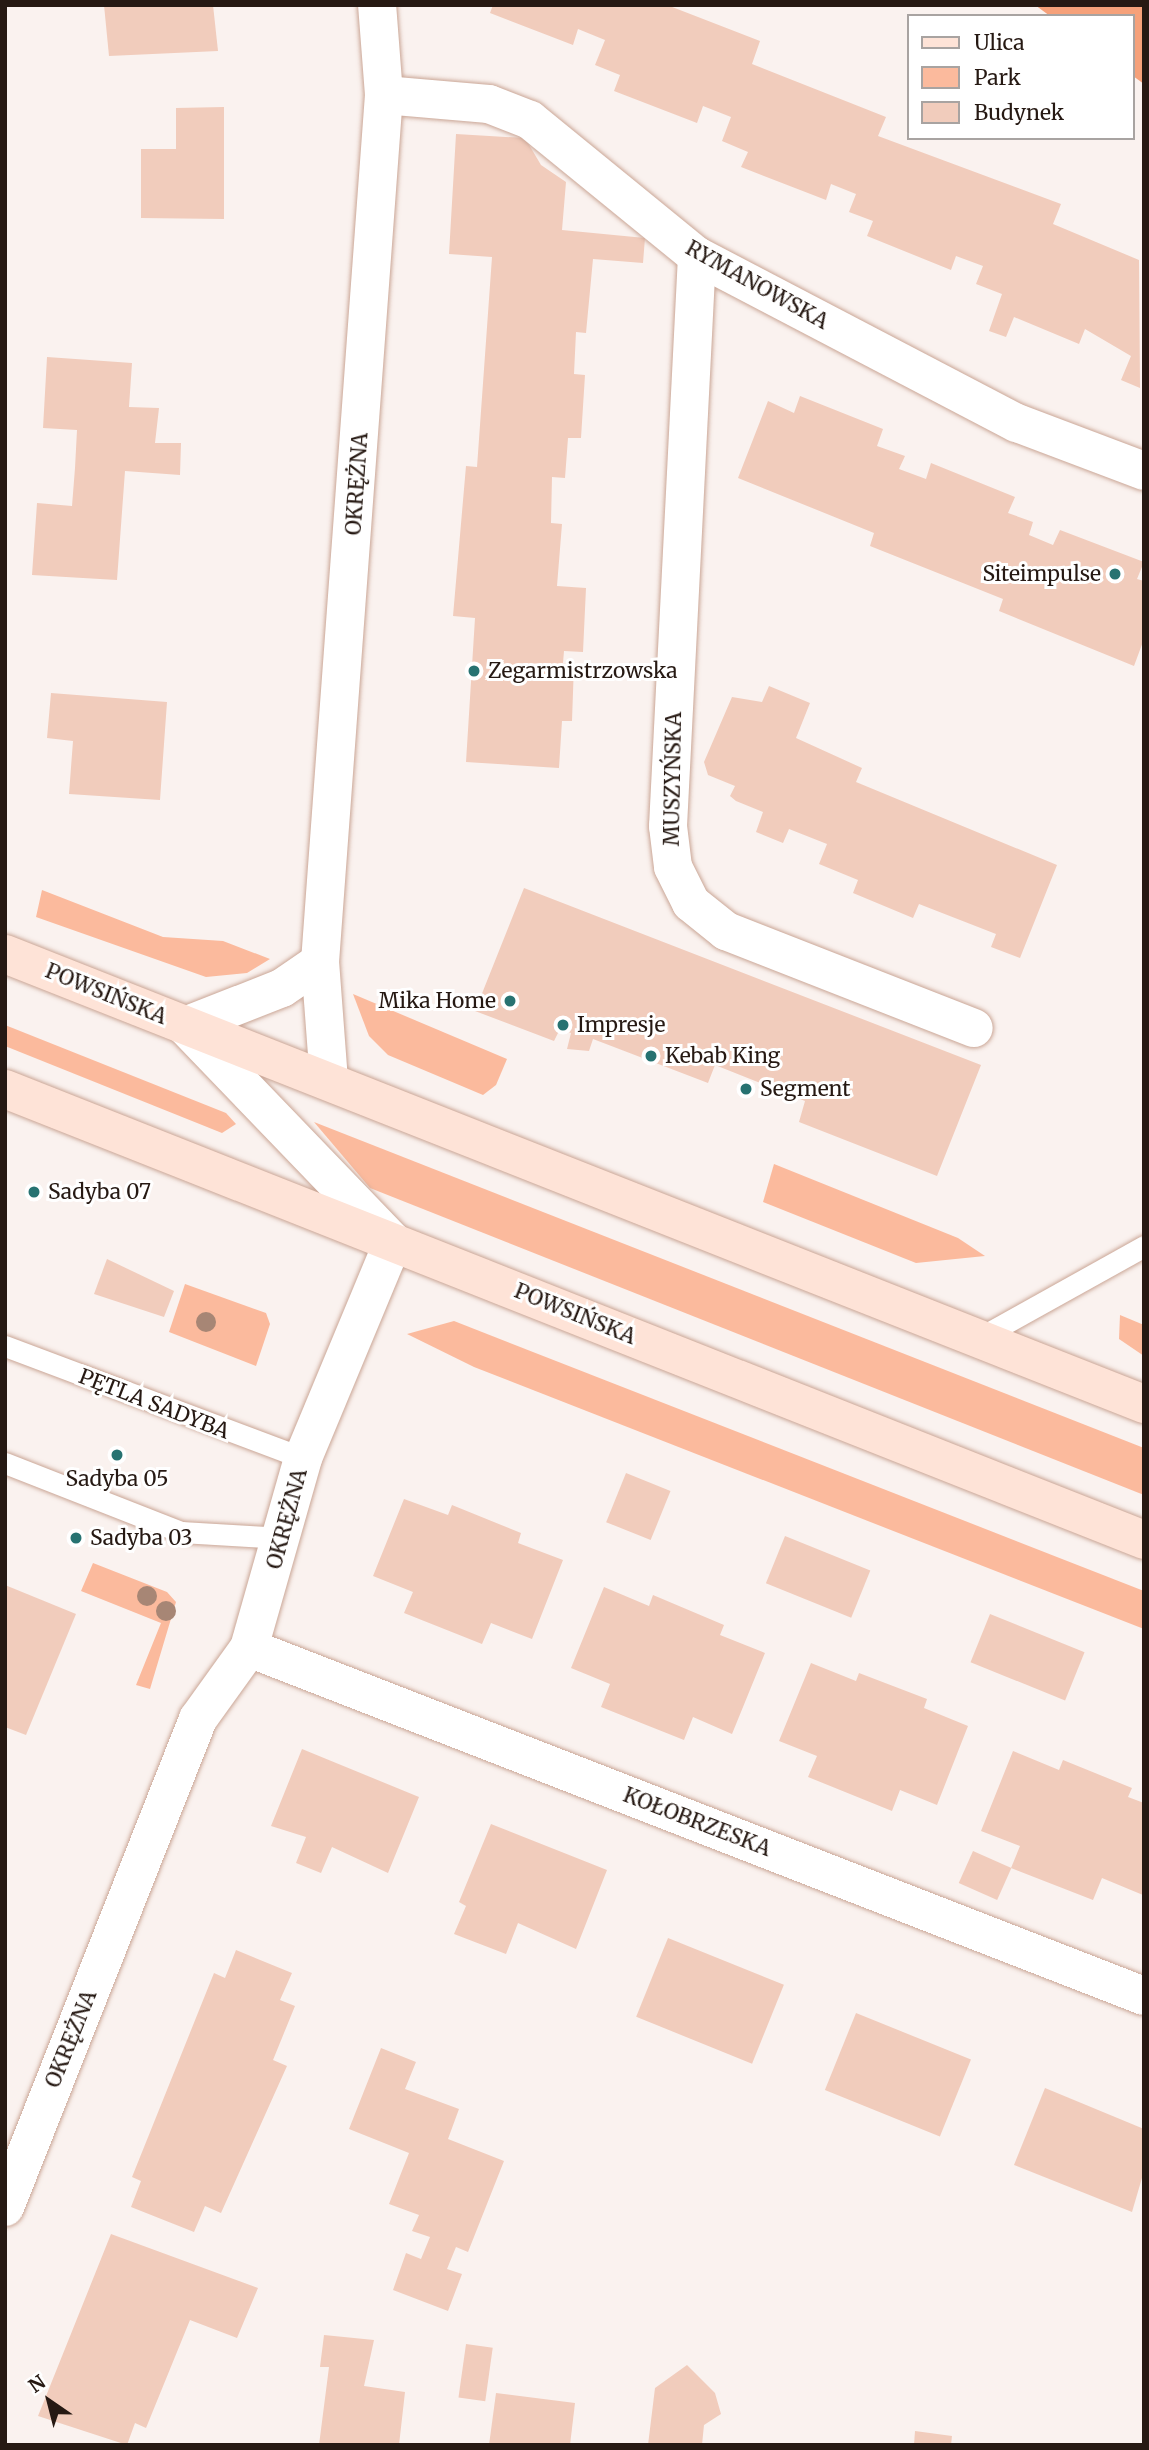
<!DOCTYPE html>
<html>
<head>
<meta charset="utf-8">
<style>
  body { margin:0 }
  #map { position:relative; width:1149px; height:2450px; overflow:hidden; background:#faf2ef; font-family:Merriweather,serif }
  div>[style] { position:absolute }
  .green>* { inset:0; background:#fbba9d }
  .forest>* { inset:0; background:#f6a17a }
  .building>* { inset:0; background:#f1ccbc; transform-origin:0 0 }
  .roads { filter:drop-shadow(0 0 2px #caa696) drop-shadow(0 0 2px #caa696) }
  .lane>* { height:21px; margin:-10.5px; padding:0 10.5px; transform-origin:10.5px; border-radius:10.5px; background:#fff }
  .street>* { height:38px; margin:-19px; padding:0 19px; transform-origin:19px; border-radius:19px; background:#fff }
  .secondary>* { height:38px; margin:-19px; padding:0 19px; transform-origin:19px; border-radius:19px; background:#fee3d7 }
  .trees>* { width:20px; height:20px; margin:-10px; border-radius:50%; background:#a78675 }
  .dots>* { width:19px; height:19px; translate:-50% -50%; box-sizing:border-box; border:4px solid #fff; border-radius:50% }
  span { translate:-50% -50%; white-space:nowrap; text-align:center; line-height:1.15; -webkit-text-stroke:6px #fff; paint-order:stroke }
  .street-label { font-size:21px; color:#261913 }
  .poi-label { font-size:21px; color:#261913 }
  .right { translate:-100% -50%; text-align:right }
  .left { translate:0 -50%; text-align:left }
  .frame { position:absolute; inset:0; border:7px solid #261913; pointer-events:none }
  .legend { position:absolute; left:907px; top:14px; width:228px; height:126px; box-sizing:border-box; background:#fff; border:2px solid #a8a3a1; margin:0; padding:9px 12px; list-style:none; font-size:21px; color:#261913 }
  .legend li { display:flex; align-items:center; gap:14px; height:35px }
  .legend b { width:35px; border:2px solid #a8a3a1 }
  .north { position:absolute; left:14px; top:2366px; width:70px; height:70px; -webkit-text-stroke:5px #fff; paint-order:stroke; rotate:325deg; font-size:19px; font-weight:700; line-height:28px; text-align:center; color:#261913 }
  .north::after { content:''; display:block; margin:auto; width:24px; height:32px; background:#261913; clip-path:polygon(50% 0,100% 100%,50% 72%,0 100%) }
</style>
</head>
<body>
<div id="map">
  <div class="green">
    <i style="clip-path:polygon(42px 890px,163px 937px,223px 941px,270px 959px,247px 973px,206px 977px,36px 917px)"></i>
    <i style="clip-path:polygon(353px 994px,507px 1059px,496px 1085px,483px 1095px,388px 1055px,369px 1036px)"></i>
    <i style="clip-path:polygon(5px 1025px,226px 1113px,236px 1124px,222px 1133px,5px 1046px)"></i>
    <i style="clip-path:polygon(314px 1122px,1144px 1448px,1144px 1495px,370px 1188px)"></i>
    <i style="clip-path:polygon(774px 1164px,958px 1238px,985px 1256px,916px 1263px,763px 1202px)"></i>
    <i style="clip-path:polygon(185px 1284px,266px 1313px,270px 1324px,256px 1366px,169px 1332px)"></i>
    <i style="clip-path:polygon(1120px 1315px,1144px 1325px,1144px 1356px,1119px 1339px)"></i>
    <i style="clip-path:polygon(454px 1321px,1144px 1591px,1144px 1629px,474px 1367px,407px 1334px)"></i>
    <i style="clip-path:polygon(93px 1563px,167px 1592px,176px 1602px,150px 1689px,136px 1685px,161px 1623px,81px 1591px)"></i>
  </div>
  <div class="forest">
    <i style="clip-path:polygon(1035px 5px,1144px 5px,1144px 84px,1133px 76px,1133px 16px,1050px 16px)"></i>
  </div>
  <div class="building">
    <i style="clip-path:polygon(104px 5px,213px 5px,218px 51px,109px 56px)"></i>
    <i style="clip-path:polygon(493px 5px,667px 5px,760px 41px,752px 64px,886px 117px,878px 136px,1061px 204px,1053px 224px,1139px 260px,1140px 388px,1121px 380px,1131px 356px,1085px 329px,1079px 344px,1014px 317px,1006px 337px,989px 331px,1002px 294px,976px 284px,983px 266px,956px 256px,951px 270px,867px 236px,873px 221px,849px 212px,856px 194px,831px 184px,826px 200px,741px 167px,748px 152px,722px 141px,731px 117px,703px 106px,697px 123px,614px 91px,620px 75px,595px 65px,605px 40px,578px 29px,573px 45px,490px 13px)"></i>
    <i style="clip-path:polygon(224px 107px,224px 219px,141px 218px,141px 149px,176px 149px,176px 108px)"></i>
    <i style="clip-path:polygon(456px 134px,525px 138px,541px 165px,566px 182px,562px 230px,645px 238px,643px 263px,593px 259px,586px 333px,576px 332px,574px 374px,585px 375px,581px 438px,568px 438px,565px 478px,552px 477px,551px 523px,562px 524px,557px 586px,586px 588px,583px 652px,564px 651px,563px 663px,574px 664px,572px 721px,562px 721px,559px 768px,466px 762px,475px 618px,453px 616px,466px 466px,477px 467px,492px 257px,449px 254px)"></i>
    <i style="clip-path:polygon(47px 357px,132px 363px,129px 407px,159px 408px,155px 443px,181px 443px,180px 475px,125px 471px,117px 580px,32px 575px,37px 503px,72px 506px,75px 468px,77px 430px,43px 428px)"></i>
    <i style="clip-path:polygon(800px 396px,883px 429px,877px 446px,905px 456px,899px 469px,926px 479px,931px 463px,1015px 497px,1008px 513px,1033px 522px,1029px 535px,1053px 545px,1060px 530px,1144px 562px,1137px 579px,1144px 581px,1144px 639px,1134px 666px,999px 611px,1003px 599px,870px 546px,874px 533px,738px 478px,768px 401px,794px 413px)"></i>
    <i style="clip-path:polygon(769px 686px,810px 703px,796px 738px,862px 768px,856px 782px,1057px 865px,1020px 958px,991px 947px,996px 934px,919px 904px,913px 918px,853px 893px,858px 880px,819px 864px,827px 844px,789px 829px,783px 843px,756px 832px,763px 812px,736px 801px,730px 796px,735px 786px,708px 775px,704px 762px,732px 697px,762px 702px)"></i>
    <i style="clip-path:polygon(51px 693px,167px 702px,160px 800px,69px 794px,73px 741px,47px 738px)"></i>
    <i style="clip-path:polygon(524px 888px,981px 1065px,937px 1176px,799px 1122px,805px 1101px,715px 1065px,708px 1083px,593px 1039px,589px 1051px,567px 1049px,571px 1033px,560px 1029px,554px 1041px,475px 1011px)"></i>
    <i style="clip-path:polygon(107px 1259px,174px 1291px,164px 1317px,94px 1294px)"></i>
    <i style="left:626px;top:1473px;width:48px;height:53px;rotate:22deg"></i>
    <i style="clip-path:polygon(404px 1499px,448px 1515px,452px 1505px,521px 1533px,518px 1543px,563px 1560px,532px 1639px,491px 1623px,482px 1644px,404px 1613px,413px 1592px,373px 1576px)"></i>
    <i style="left:785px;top:1536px;width:92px;height:51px;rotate:22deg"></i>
    <i style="clip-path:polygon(5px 1585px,76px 1614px,26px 1735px,5px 1727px)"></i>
    <i style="clip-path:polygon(604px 1587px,649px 1606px,653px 1595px,724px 1625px,720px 1635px,765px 1653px,732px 1734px,693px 1717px,684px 1740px,601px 1707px,610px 1684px,571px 1668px)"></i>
    <i style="left:990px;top:1614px;width:102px;height:52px;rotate:22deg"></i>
    <i style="clip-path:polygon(811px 1663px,856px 1681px,859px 1673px,927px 1699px,924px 1708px,968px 1726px,937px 1805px,900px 1790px,892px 1811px,808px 1777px,817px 1756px,779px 1741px)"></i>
    <i style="clip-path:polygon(302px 1749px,419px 1797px,388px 1873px,332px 1847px,321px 1873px,296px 1863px,306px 1837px,271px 1826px)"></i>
    <i style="clip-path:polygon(1013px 1751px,1059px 1770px,1063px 1760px,1132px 1788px,1128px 1797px,1144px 1803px,1143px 1895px,1102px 1878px,1093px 1900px,1011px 1868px,1020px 1846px,981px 1831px)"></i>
    <i style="clip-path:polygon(491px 1824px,607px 1870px,576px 1949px,518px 1923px,506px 1954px,454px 1934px,466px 1906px,459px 1902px)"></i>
    <i style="left:973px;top:1851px;width:42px;height:35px;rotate:24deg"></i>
    <i style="left:668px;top:1938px;width:125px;height:85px;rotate:22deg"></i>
    <i style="clip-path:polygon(236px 1950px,292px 1973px,280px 2000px,295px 2006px,273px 2060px,287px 2066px,221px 2213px,205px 2206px,194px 2232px,131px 2207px,141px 2181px,132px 2177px,214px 1973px,225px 1978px)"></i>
    <i style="left:856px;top:2013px;width:124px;height:83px;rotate:22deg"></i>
    <i style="clip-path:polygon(381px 2048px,416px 2062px,405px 2089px,459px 2109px,448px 2139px,504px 2161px,468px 2252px,456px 2247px,447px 2269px,462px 2274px,448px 2311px,393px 2290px,406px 2253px,421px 2259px,430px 2237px,412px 2231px,419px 2215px,389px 2204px,409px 2153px,349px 2129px)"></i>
    <i style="clip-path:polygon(1045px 2088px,1144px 2129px,1144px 2171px,1132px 2212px,1014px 2165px)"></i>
    <i style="clip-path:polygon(111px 2234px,258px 2288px,237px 2338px,190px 2320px,146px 2428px,135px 2423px,127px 2445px,38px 2416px)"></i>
    <i style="clip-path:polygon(324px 2335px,374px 2340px,364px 2386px,405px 2392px,399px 2445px,319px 2445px,329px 2367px,320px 2367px)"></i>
    <i style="left:466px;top:2344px;width:27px;height:54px;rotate:8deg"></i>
    <i style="clip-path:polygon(687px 2365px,715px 2393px,721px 2414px,704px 2425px,702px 2445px,648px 2445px,655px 2388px)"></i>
    <i style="clip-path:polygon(496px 2393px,575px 2403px,570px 2445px,489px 2445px)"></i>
    <i style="clip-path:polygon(915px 2431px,952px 2436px,951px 2445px,914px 2445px)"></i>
  </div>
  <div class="roads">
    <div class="lane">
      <i style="left:979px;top:1338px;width:189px;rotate:-29.1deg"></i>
      <i style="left:5px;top:1346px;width:318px;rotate:20.6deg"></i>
      <i style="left:5px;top:1463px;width:189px;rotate:21.4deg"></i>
      <i style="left:181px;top:1532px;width:102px;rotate:3.4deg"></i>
    </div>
    <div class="street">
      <i style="left:384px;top:95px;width:105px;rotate:4.9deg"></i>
      <i style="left:489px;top:104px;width:44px;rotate:21.3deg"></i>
      <i style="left:530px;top:120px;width:215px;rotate:39.2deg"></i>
      <i style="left:697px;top:256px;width:361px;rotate:27.6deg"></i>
      <i style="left:1017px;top:423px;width:136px;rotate:20.7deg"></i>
      <i style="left:697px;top:256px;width:571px;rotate:92.91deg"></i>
      <i style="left:668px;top:826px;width:41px;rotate:83deg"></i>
      <i style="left:673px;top:867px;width:40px;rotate:63.4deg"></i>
      <i style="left:691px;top:903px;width:45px;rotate:38.7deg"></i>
      <i style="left:726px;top:931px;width:266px;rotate:21.4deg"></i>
      <i style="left:329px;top:1081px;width:119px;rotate:-94.3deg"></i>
      <i style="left:320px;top:962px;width:869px;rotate:-85.78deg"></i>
      <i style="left:384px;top:95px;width:90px;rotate:-94.4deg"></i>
      <i style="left:249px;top:1648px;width:960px;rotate:21.25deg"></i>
      <i style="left:5px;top:2207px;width:525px;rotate:-68.42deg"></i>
      <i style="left:198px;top:1719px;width:87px;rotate:-54.3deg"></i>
      <i style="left:249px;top:1648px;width:198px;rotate:-74.1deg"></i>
      <i style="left:303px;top:1458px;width:234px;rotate:-67.4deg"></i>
      <i style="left:393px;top:1242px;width:300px;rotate:-133.9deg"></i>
      <i style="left:185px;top:1026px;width:104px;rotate:-21.4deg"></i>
      <i style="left:282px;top:988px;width:46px;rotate:-34.4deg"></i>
    </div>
    <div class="secondary">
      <i style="left:5px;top:954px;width:1225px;rotate:21.56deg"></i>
      <i style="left:5px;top:1089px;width:1225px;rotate:21.6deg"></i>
    </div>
  </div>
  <div class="trees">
    <i style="left:206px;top:1322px"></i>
    <i style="left:147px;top:1596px"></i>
    <i style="left:166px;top:1611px"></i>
  </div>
  <div class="dots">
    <i style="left:1115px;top:574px;background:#277271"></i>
    <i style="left:474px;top:671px;background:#277271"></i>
    <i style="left:510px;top:1001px;background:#277271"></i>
    <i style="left:563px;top:1025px;background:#277271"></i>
    <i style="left:651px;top:1056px;background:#277271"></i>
    <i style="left:746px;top:1089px;background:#277271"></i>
    <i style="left:34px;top:1192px;background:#277271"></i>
    <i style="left:117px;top:1455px;background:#277271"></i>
    <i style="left:76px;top:1538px;background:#277271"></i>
  </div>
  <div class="street-label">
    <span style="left:757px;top:285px;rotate:29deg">RYMANOWSKA</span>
    <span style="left:357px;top:484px;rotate:-86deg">OKRĘŻNA</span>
    <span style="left:673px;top:779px;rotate:-89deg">MUSZYŃSKA</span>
    <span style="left:106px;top:994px;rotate:22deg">POWSIŃSKA</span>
    <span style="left:575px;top:1314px;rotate:22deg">POWSIŃSKA</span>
    <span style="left:154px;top:1404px;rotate:21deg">PĘTLA SADYBA</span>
    <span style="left:287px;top:1519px;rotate:-75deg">OKRĘŻNA</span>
    <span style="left:697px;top:1822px;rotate:21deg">KOŁOBRZESKA</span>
    <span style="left:71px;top:2039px;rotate:-68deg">OKRĘŻNA</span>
  </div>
  <div class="poi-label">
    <span class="right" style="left:1101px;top:574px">Siteimpulse</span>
    <span class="left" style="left:488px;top:671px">Zegarmistrzowska</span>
    <span class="right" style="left:496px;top:1001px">Mika Home</span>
    <span class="left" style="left:577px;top:1025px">Impresje</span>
    <span class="left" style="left:665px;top:1056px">Kebab King</span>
    <span class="left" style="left:760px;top:1089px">Segment</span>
    <span class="left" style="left:48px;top:1192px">Sadyba 07</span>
    <span style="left:117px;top:1479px">Sadyba 05</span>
    <span class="left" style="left:90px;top:1538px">Sadyba 03</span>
  </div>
  <div class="frame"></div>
  <ul class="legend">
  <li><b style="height:9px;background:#fee3d7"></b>Ulica</li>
  <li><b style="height:19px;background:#fbba9d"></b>Park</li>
  <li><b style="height:19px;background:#f1ccbc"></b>Budynek</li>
  </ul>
  <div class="north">N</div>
</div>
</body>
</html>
